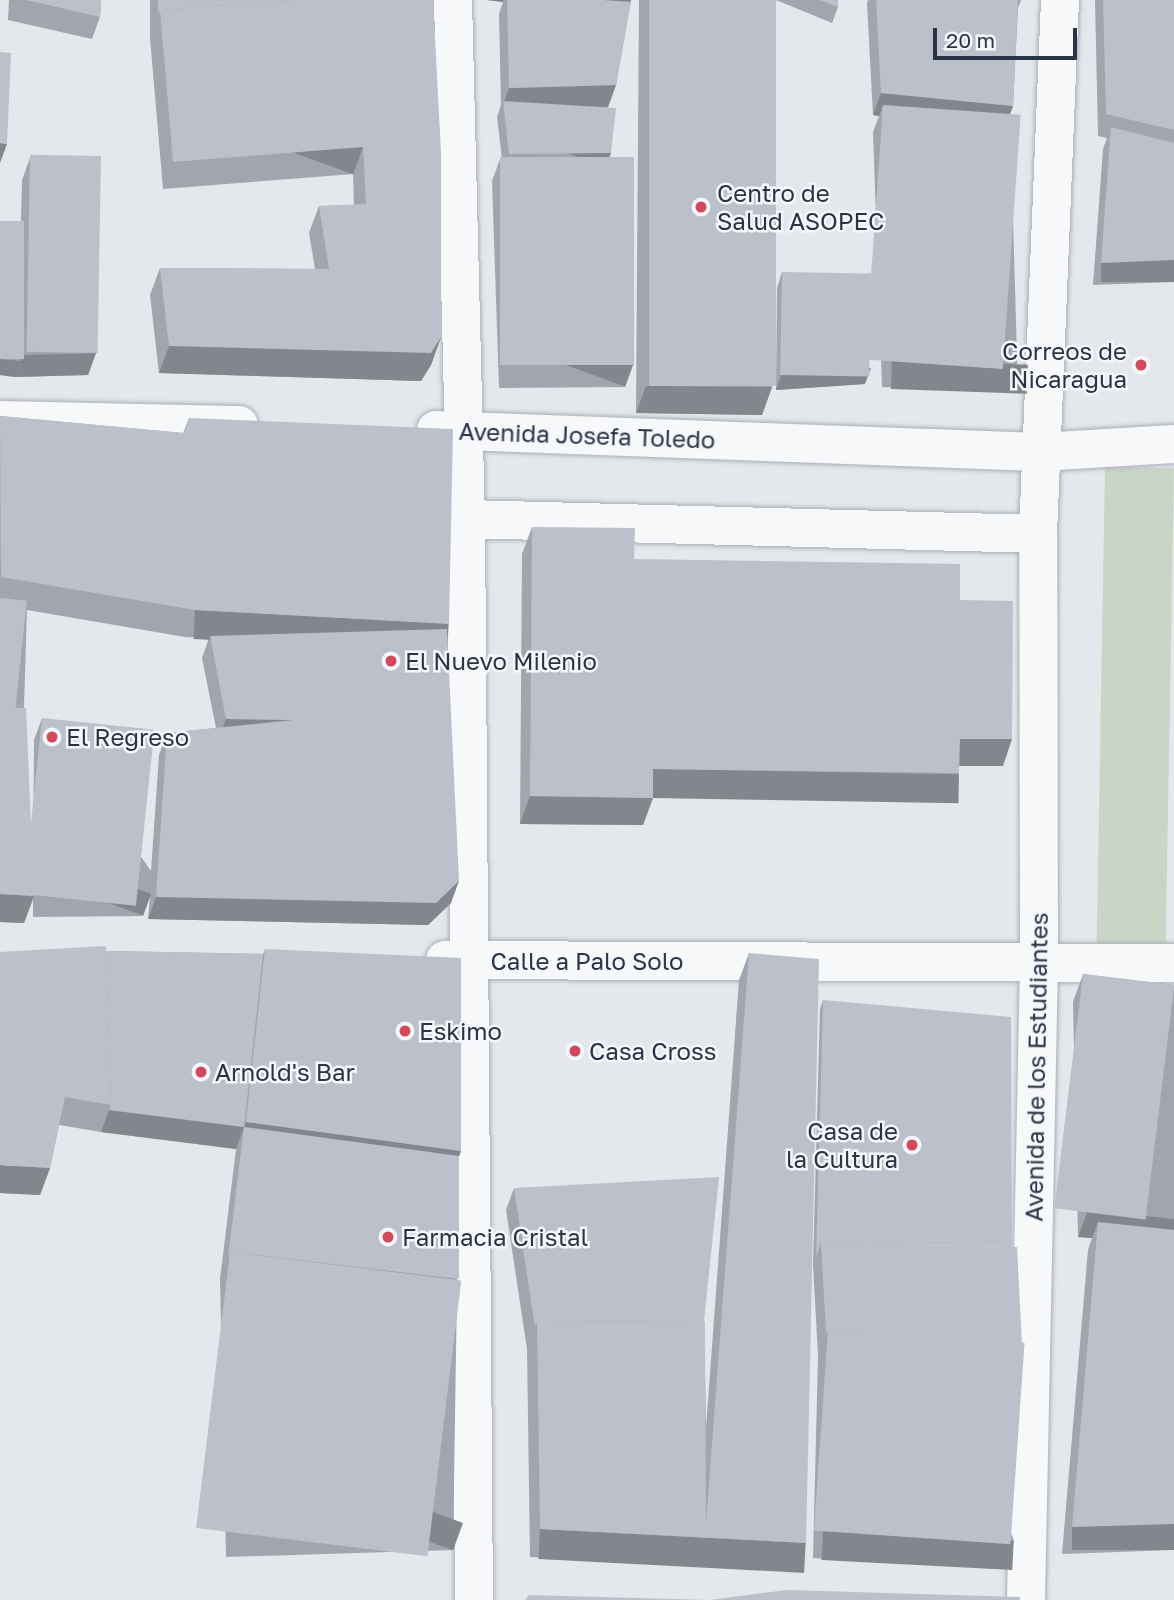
<!DOCTYPE html>
<html>
<head>
<meta charset="utf-8">
<style>
  body { margin:0 }
  #map { position:relative; width:1174px; height:1600px; overflow:hidden; background:#e4e7ec; font-family:"Golos Text",sans-serif }
  div>[style] { position:absolute }
  .green>* { inset:0; background:#c9d6c5; transform-origin:0 0 }
  .roads { filter:drop-shadow(0 0 2px #a9aeb7) drop-shadow(0 0 2px #a9aeb7) }
  .street>* { height:38px; margin:-19px; padding:0 19px; transform-origin:19px; border-radius:19px; background:#f7f8fa }
  .wall>* { inset:0; background:#a1a5ae }
  .shaded-wall>* { inset:0; background:#83868d; transform-origin:0 0 }
  .building>* { inset:0; background:#bbc0ca; transform-origin:0 0 }
  .dots>* { width:19px; height:19px; translate:-50% -50%; box-sizing:border-box; border:4px solid #f4f6f9; border-radius:50% }
  span { translate:-50% -50%; white-space:nowrap; text-align:center; line-height:1.15; -webkit-text-stroke:5px #f4f6f9; paint-order:stroke }
  .poi-label { font-size:24px; color:#2b3445 }
  .left { translate:0 -50%; text-align:left }
  .right { translate:-100% -50%; text-align:right }
  .street-label { font-size:24px; color:#2b3445 }
  .scale { position:absolute; left:933px; top:28px; width:144px; height:32px; box-sizing:border-box; border:4px solid #2b3445; border-top:0; padding-left:9px; font-size:21px; line-height:24px; white-space:nowrap; color:#2b3445; -webkit-text-stroke:5px #f4f6f9; paint-order:stroke }
</style>
</head>
<body>
<div id="map">
  <div class="green">
    <i style="left:1105px;top:467px;width:69px;height:479px;rotate:1deg"></i>
  </div>
  <div class="roads">
    <div class="street">
      <i style="left:453px;top:0;width:519px;rotate:88.57deg"></i>
      <i style="left:466px;top:519px;width:1081px;rotate:89.58deg"></i>
      <i style="left:0;top:420px;width:239px;rotate:1.2deg"></i>
      <i style="left:436px;top:430px;width:603px;rotate:2.09deg"></i>
      <i style="left:1039px;top:452px;width:135px;rotate:-3.4deg"></i>
      <i style="left:466px;top:519px;width:572px;rotate:1.5deg"></i>
      <i style="left:1038px;top:534px;width:534px;rotate:-87.64deg"></i>
      <i style="left:445px;top:960px;width:729px;rotate:0.24deg"></i>
      <i style="left:1026px;top:1600px;width:638px;rotate:-88.83deg"></i>
      <i style="left:1039px;top:962px;width:428px;rotate:-90.1deg"></i>
    </div>
  </div>
  <div class="wall">
    <i style="clip-path:polygon(9px 0,101px 0,100px 17px,92px 39px,8px 20px)"></i>
    <i style="clip-path:polygon(150px 0,433px 0,441px 337px,431px 365px,421px 381px,159px 373px,150px 295px,160px 268px,315px 269px,309px 233px,319px 206px,354px 205px,353px 174px,163px 189px,150px 38px)"></i>
    <i style="clip-path:polygon(487px 0,631px 0,616px 85px,608px 107px,611px 153px,609px 158px,633px 365px,625px 387px,499px 388px,492px 181px,500px 159px,502px 159px,497px 117px,501px 105px,499px 14px,503px 2px)"></i>
    <i style="clip-path:polygon(639px 0,838px 0,838px 7px,832px 23px,776px 0,772px 387px,762px 415px,636px 413px)"></i>
    <i style="clip-path:polygon(868px 0,1021px 0,1018px 8px,1013px 106px,1010px 113px,1018px 392px,882px 387px,873px 132px,879px 116px,873px 115px,867px 3px)"></i>
    <i style="clip-path:polygon(1095px 0,1174px 0,1174px 282px,1093px 285px,1103px 149px,1107px 138px,1098px 136px)"></i>
    <i style="clip-path:polygon(30px 158px,96px 353px,88px 375px,15px 377px,0 375px,0 221px,21px 221px,22px 180px)"></i>
    <i style="clip-path:polygon(782px 272px,865px 384px,776px 390px,777px 288px)"></i>
    <i style="clip-path:polygon(evenodd,0 416px,183px 433px,189px 418px,447px 629px,451px 903px,428px 925px,148px 919px,150px 897px,143px 916px,33px 917px,33px 899px,24px 923px,0 922px,0 416px,27px 610px,185px 637px,209px 638px,202px 658px,216px 728px,167px 733px,159px 755px,151px 871px,42px 718px,34px 740px,33px 876px,24px 707px,27px 610px)"></i>
    <i style="clip-path:polygon(532px 527px,634px 559px,960px 600px,1003px 766px,959px 766px,959px 773px,949px 800px,653px 797px,643px 825px,520px 824px,522px 554px)"></i>
    <i style="clip-path:polygon(265px 949px,461px 1151px,459px 1156px,453px 1550px,226px 1557px,220px 1279px,236px 1149px,101px 1132px,59px 1125px,50px 1168px,40px 1195px,0 1193px,106px 951px,263px 954px)"></i>
    <i style="clip-path:polygon(749px 953px,806px 1543px,796px 1570px,530px 1557px,527px 1349px,506px 1210px,514px 1188px,704px 1321px,706px 1428px,739px 980px)"></i>
    <i style="clip-path:polygon(1083px 974px,1174px 985px,1174px 1550px,1062px 1554px,1088px 1250px,1092px 1238px,1078px 1237px,1073px 1002px)"></i>
    <i style="clip-path:polygon(823px 1000px,1014px 1541px,1004px 1568px,813px 1558px,818px 1356px,813px 1265px,820px 1009px)"></i>
  </div>
  <div class="shaded-wall">
    <i style="clip-path:polygon(487px 0,504px 0,503px 2px)"></i>
    <i style="clip-path:polygon(507px 0,631px 0,625px 18px)"></i>
    <i style="clip-path:polygon(616px 85px,608px 107px,503px 105px,509px 88px)"></i>
    <i style="clip-path:polygon(881px 93px,1013px 106px,1005px 128px,883px 105px,879px 116px,873px 115px)"></i>
    <i style="clip-path:polygon(0 143px,7px 144px,0 163px)"></i>
    <i style="left:363px;top:147px;width:29px;height:191px;rotate:110deg"></i>
    <i style="left:611px;top:153px;width:16px;height:102px;rotate:112deg"></i>
    <i style="left:1174px;top:260px;width:22px;height:73px;rotate:90deg"></i>
    <i style="clip-path:polygon(441px 337px,431px 365px,421px 381px,159px 373px,169px 346px)"></i>
    <i style="clip-path:polygon(96px 353px,88px 375px,15px 377px,23px 355px)"></i>
    <i style="clip-path:polygon(0 359px,21px 361px,15px 377px,0 375px)"></i>
    <i style="left:892px;top:360px;width:136px;height:29px;rotate:2deg"></i>
    <i style="left:633px;top:365px;width:23px;height:126px;rotate:110deg"></i>
    <i style="clip-path:polygon(871px 368px,865px 384px,776px 390px,781px 375px)"></i>
    <i style="clip-path:polygon(646px 386px,772px 387px,762px 415px,636px 413px)"></i>
    <i style="left:195px;top:610px;width:254px;height:29px;rotate:3deg"></i>
    <i style="clip-path:polygon(226px 719px,293px 720px,218px 741px)"></i>
    <i style="clip-path:polygon(960px 739px,1012px 739px,1003px 766px,950px 766px)"></i>
    <i style="left:653px;top:769px;width:306px;height:29px;rotate:1deg"></i>
    <i style="clip-path:polygon(530px 796px,653px 798px,643px 825px,520px 824px)"></i>
    <i style="clip-path:polygon(459px 881px,451px 903px,428px 925px,148px 919px,156px 897px)"></i>
    <i style="clip-path:polygon(0 894px,34px 896px,24px 923px,0 922px)"></i>
    <i style="left:151px;top:894px;width:23px;height:110px;rotate:110deg"></i>
    <i style="clip-path:polygon(109px 1110px,244px 1127px,246px 1122px,461px 1151px,451px 1178px,244px 1127px,236px 1149px,101px 1132px)"></i>
    <i style="clip-path:polygon(0 1165px,50px 1168px,40px 1195px,0 1193px)"></i>
    <i style="clip-path:polygon(1088px 1210px,1174px 1219px,1174px 1247px,1098px 1222px,1092px 1238px,1078px 1237px)"></i>
    <i style="left:463px;top:1523px;width:29px;height:227px;rotate:110deg"></i>
    <i style="left:1174px;top:1524px;width:26px;height:102px;rotate:90deg"></i>
    <i style="left:540px;top:1529px;width:266px;height:30px;rotate:3deg"></i>
    <i style="left:823px;top:1531px;width:191px;height:29px;rotate:3deg"></i>
  </div>
  <div class="building">
    <i style="clip-path:polygon(26px 0,101px 0,100px 17px)"></i>
    <i style="clip-path:polygon(158px 0,293px 0,160px 10px,158px 16px)"></i>
    <i style="clip-path:polygon(293px 0,433px 0,441px 152px,441px 337px,431px 353px,169px 346px,160px 268px,329px 269px,319px 206px,366px 204px,363px 147px,173px 162px,160px 10px)"></i>
    <i style="clip-path:polygon(507px 0,603px 0,631px 2px,616px 85px,509px 88px)"></i>
    <i style="left:649px;top:0;width:127px;height:386px"></i>
    <i style="clip-path:polygon(820px 0,838px 0,838px 7px)"></i>
    <i style="clip-path:polygon(876px 0,1018px 0,1013px 106px,881px 93px)"></i>
    <i style="clip-path:polygon(1103px 0,1174px 0,1174px 130px,1106px 114px)"></i>
    <i style="clip-path:polygon(0 52px,11px 53px,7px 144px,0 143px)"></i>
    <i style="clip-path:polygon(503px 101px,616px 108px,611px 153px,509px 154px)"></i>
    <i style="left:883px;top:105px;width:138px;height:255px;rotate:4deg"></i>
    <i style="clip-path:polygon(1111px 127px,1174px 143px,1174px 260px,1101px 263px)"></i>
    <i style="left:101px;top:156px;width:197px;height:71px;rotate:91deg"></i>
    <i style="left:634px;top:157px;width:208px;height:134px;rotate:90deg"></i>
    <i style="left:0;top:221px;width:24px;height:138px"></i>
    <i style="left:782px;top:272px;width:89px;height:103px;rotate:1deg"></i>
    <i style="clip-path:polygon(0 416px,184px 433px,189px 418px,453px 429px,449px 624px,195px 610px,1px 577px)"></i>
    <i style="clip-path:polygon(532px 527px,635px 528px,634px 559px,960px 564px,960px 600px,1013px 601px,1012px 739px,960px 739px,959px 773px,653px 769px,653px 798px,530px 796px)"></i>
    <i style="left:0;top:598px;width:27px;height:109px;rotate:6deg"></i>
    <i style="clip-path:polygon(447px 629px,459px 881px,436px 903px,156px 897px,167px 733px,293px 720px,226px 719px,210px 636px)"></i>
    <i style="clip-path:polygon(0 707px,26px 708px,34px 896px,0 894px)"></i>
    <i style="left:42px;top:718px;width:113px;height:177px;rotate:6deg"></i>
    <i style="clip-path:polygon(106px 946px,111px 1105px,65px 1097px,50px 1168px,0 1165px,0 952px)"></i>
    <i style="clip-path:polygon(265px 949px,461px 958px,461px 1151px,246px 1122px)"></i>
    <i style="clip-path:polygon(106px 951px,263px 954px,244px 1127px,109px 1110px,111px 1105px)"></i>
    <i style="clip-path:polygon(749px 953px,819px 959px,806px 1543px,540px 1529px,537px 1322px,705px 1321px,706px 1523px)"></i>
    <i style="left:1083px;top:974px;width:92px;height:236px;rotate:7deg"></i>
    <i style="clip-path:polygon(823px 1000px,1011px 1017px,1012px 1247px,821px 1243px,816px 1257px)"></i>
    <i style="clip-path:polygon(244px 1127px,459px 1156px,459px 1279px,230px 1252px,228px 1257px)"></i>
    <i style="clip-path:polygon(719px 1177px,704px 1321px,537px 1322px,535px 1327px,514px 1188px)"></i>
    <i style="clip-path:polygon(1098px 1222px,1174px 1230px,1174px 1524px,1072px 1527px)"></i>
    <i style="clip-path:polygon(821px 1243px,1017px 1247px,1022px 1344px,828px 1329px,826px 1334px)"></i>
    <i style="left:230px;top:1252px;width:233px;height:278px;rotate:7deg"></i>
    <i style="left:828px;top:1329px;width:197px;height:202px;rotate:4deg"></i>
    <i style="clip-path:polygon(787px 1590px,1020px 1597px,1020px 1600px,525px 1600px,529px 1595px,709px 1600px)"></i>
  </div>
  <div class="dots">
    <i style="left:701px;top:207px;background:#d1495b"></i>
    <i style="left:1141px;top:365px;background:#d1495b"></i>
    <i style="left:391px;top:661px;background:#d1495b"></i>
    <i style="left:52px;top:737px;background:#d1495b"></i>
    <i style="left:405px;top:1031px;background:#d1495b"></i>
    <i style="left:575px;top:1051px;background:#d1495b"></i>
    <i style="left:201px;top:1072px;background:#d1495b"></i>
    <i style="left:912px;top:1145px;background:#d1495b"></i>
    <i style="left:388px;top:1237px;background:#d1495b"></i>
  </div>
  <div class="poi-label">
    <span class="left" style="left:717px;top:207px">Centro de<br>Salud ASOPEC</span>
    <span class="right" style="left:1127px;top:365px">Correos de<br>Nicaragua</span>
    <span class="left" style="left:405px;top:661px">El Nuevo Milenio</span>
    <span class="left" style="left:66px;top:737px">El Regreso</span>
    <span class="left" style="left:419px;top:1031px">Eskimo</span>
    <span class="left" style="left:589px;top:1051px">Casa Cross</span>
    <span class="left" style="left:215px;top:1072px">Arnold's Bar</span>
    <span class="right" style="left:898px;top:1145px">Casa de<br>la Cultura</span>
    <span class="left" style="left:402px;top:1237px">Farmacia Cristal</span>
  </div>
  <div class="street-label">
    <span style="left:587px;top:435px;rotate:2deg">Avenida Josefa Toledo</span>
    <span style="left:587px;top:961px">Calle a Palo Solo</span>
    <span style="left:1036px;top:1067px;rotate:-89deg">Avenida de los Estudiantes</span>
  </div>
  <div class="scale">20 m</div>
</div>
</body>
</html>
